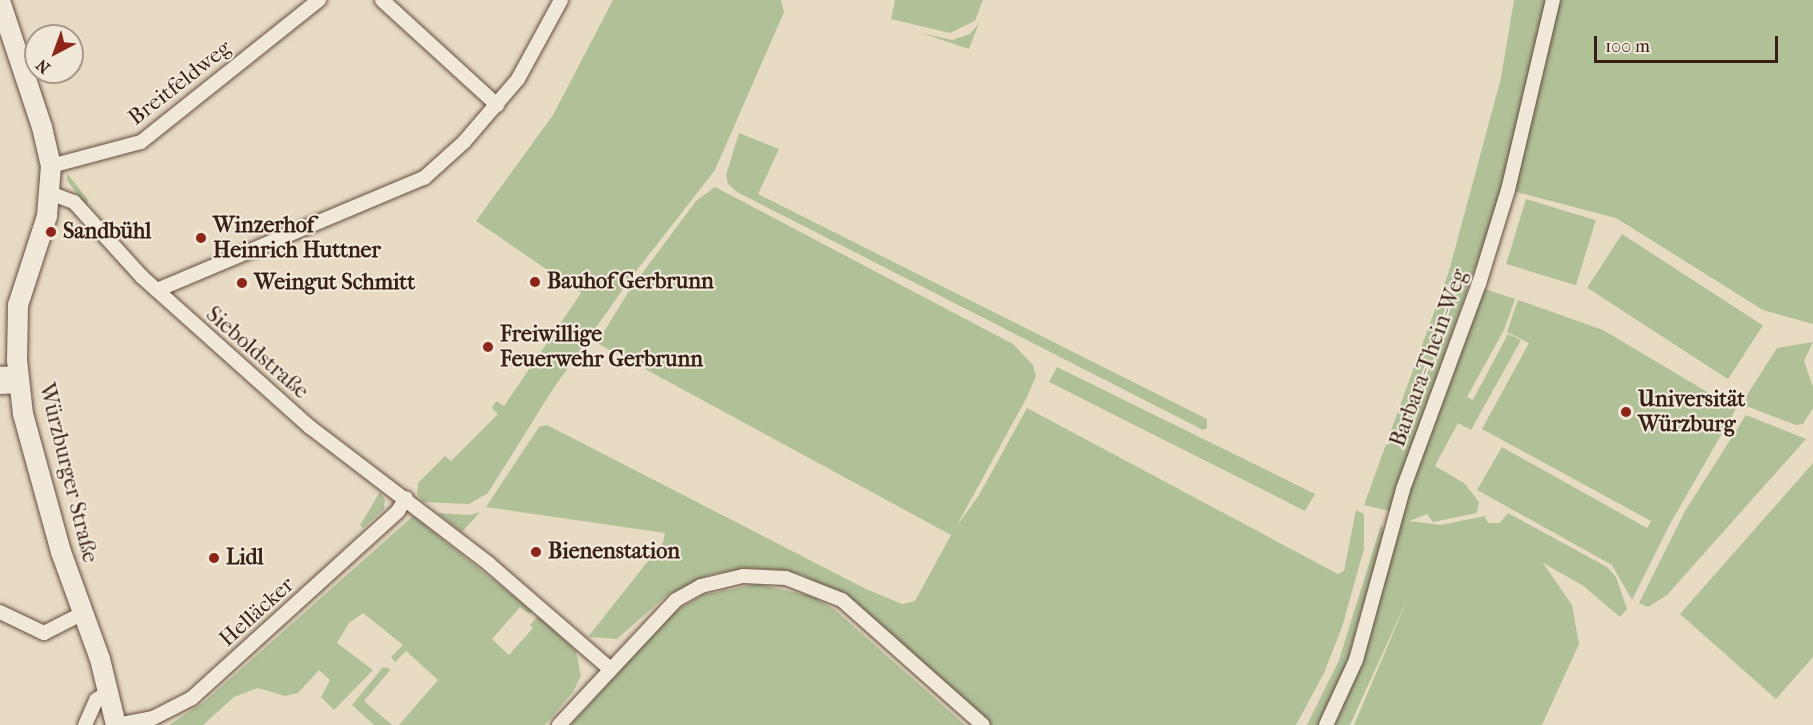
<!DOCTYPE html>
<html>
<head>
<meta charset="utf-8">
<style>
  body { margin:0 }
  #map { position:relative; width:1813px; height:725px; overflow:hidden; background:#e8dbc3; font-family:"IM FELL French Canon",serif }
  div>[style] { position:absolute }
  .green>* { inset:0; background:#b0c198; transform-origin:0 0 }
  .roads { filter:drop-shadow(0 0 2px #644e40) drop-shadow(0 0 2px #644e40) }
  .street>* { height:14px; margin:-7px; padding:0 7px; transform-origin:7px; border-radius:7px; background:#f0e8d8 }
  .secondary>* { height:20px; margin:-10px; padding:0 10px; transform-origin:10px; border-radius:10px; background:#f0e8d8 }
  .dots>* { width:16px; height:16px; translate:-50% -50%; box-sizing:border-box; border:3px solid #f0e8d8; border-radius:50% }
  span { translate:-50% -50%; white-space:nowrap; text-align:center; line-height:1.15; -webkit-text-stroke:4.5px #f0e8d8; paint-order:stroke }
  .street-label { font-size:22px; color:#381f15 }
  .poi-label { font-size:22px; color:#381f15; font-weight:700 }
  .left { translate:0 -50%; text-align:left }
  .north { position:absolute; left:24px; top:24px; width:60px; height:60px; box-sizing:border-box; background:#f0e8d8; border:2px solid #a6988a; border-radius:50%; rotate:221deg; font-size:16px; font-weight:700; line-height:24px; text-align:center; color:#381f15 }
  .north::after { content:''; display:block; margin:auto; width:21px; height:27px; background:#8f2418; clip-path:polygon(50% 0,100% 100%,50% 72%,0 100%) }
  .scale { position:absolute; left:1594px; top:36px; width:184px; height:27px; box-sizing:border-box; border:3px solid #381f15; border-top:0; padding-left:8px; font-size:18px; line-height:21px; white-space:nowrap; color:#381f15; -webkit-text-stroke:4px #f0e8d8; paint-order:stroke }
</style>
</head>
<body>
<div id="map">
  <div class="green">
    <i style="clip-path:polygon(613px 0,781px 0,784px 12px,715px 170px,630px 279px,551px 392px,488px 493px,469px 504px,423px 502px,417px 494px,418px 483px,445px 456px,451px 461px,498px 414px,492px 408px,496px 401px,504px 406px,581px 293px,476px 221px,553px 115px)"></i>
    <i style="clip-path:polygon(895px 0,983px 0,975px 21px,950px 33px,891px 19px)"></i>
    <i style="clip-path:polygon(1514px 0,1546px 0,1502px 191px,1390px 511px,1364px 505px,1449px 271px,1501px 78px)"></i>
    <i style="clip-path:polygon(1560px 0,1813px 0,1813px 324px,1763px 310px,1616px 218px,1513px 191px)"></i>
    <i style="clip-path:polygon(979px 23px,969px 49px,921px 33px,952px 40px,970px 34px)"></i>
    <i style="clip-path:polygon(739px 133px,779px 149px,758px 194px,1207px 419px,1207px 428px,1203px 430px,737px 192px,728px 184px,726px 175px)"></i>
    <i style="clip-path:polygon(67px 173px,88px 200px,87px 208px,67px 180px)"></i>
    <i style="clip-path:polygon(715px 187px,1013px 344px,1033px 365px,1036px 376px,1027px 397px,956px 527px,979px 495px,1027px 408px,1338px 574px,1344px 571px,1356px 510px,1364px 514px,1364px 549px,1342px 627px,1324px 673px,1296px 725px,991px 725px,855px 603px,803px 575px,782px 570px,750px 568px,710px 574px,666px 596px,617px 639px,588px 637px,663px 542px,665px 533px,486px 507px,539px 427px,547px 425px,866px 589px,902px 604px,915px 601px,951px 535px,597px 343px,629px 291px,696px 201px)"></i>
    <i style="left:1526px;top:199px;width:73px;height:68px;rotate:17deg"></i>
    <i style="left:1622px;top:234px;width:168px;height:64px;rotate:33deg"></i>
    <i style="clip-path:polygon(1485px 289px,1515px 299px,1504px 330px,1467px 397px,1473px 400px,1508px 334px,1521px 340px,1471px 430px,1458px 423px,1435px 466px,1464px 483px,1479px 502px,1477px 513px,1433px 522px,1427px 514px,1409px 521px,1441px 525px,1485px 516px,1488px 523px,1500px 523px,1508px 513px,1607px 567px,1616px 577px,1627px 609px,1620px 617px,1582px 585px,1543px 563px,1572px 605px,1579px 644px,1542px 725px,1354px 725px,1410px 593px,1350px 725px,1335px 725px,1362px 657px,1406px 500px)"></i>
    <i style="clip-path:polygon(1518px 300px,1603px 330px,1736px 409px,1670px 524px,1632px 600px,1612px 565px,1477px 490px,1502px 447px,1647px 528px,1651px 521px,1482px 429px,1529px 343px,1507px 332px)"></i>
    <i style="clip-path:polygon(1813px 342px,1804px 361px,1813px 387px,1813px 408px,1803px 424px,1796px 425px,1746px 406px,1747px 395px,1777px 348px)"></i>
    <i style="clip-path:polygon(1057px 367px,1315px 494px,1305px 511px,1049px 382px)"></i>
    <i style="clip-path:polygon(1746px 415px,1806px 439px,1667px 595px,1648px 607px,1639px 603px,1685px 511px)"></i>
    <i style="clip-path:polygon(1813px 463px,1813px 657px,1776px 699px,1680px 614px)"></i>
    <i style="clip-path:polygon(380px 492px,385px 500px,384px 509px,363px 528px,360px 525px)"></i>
    <i style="clip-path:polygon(480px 512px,462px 532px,438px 513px,470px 515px)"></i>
    <i style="clip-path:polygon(413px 516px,532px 611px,529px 614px,520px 607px,492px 639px,509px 655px,533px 628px,530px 625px,538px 616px,576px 651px,581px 676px,573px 692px,545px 725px,399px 725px,438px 680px,406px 651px,395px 662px,391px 657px,403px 645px,363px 613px,349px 623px,337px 643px,373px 670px,334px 710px,321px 697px,330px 680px,319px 670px,298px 693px,285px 696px,258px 688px,234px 697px,203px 725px,169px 725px,204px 702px)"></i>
    <i style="clip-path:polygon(1381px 525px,1384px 532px,1345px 669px,1320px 725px,1307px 725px,1339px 660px)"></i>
    <i style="clip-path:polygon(757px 584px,811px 596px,834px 609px,965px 725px,571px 725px,669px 615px,703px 595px)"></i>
    <i style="clip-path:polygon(383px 667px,391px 669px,364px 701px,392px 725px,374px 725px,352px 705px)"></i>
  </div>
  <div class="roads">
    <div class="street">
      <i style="left:382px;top:0;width:156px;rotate:42.4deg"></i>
      <i style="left:51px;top:166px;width:93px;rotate:-14.9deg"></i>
      <i style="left:141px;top:142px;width:228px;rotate:-38.6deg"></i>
      <i style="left:50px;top:193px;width:26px;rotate:21deg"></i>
      <i style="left:74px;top:202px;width:101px;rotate:47.8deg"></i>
      <i style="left:142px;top:277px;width:225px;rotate:41.8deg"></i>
      <i style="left:310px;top:427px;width:225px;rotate:37.4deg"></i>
      <i style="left:489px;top:564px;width:159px;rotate:40.9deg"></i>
      <i style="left:157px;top:290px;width:290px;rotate:-22.8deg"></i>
      <i style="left:424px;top:178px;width:54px;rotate:-42deg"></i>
      <i style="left:464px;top:142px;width:83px;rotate:-49.4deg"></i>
      <i style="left:518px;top:79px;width:90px;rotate:-61.4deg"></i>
      <i style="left:0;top:374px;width:18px;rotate:-3deg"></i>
      <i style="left:0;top:387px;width:19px;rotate:-3deg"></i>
      <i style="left:0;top:612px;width:49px;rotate:25.5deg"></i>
      <i style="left:44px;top:633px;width:44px;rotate:-27.1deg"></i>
      <i style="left:85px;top:725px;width:27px;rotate:-66deg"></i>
      <i style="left:96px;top:700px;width:15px;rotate:-32deg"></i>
      <i style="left:116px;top:725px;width:38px;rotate:-11deg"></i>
      <i style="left:153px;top:718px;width:44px;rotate:-27.1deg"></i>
      <i style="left:192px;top:698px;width:278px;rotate:-42.2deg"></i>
      <i style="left:398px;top:511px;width:15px;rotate:-58deg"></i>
      <i style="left:559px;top:725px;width:171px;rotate:-46.9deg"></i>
      <i style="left:676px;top:600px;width:29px;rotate:-29deg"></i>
      <i style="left:701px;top:586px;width:43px;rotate:-13.4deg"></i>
      <i style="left:743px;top:576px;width:43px;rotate:2.7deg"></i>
      <i style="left:786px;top:578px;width:60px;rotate:21.4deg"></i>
      <i style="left:842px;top:600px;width:188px;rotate:41.6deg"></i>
      <i style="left:1326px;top:725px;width:72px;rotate:-65.2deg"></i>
      <i style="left:1356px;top:660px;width:177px;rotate:-74.6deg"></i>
      <i style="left:1403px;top:489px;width:219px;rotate:-69.7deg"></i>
      <i style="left:1479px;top:284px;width:98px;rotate:-72.9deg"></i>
      <i style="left:1508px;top:190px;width:195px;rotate:-76.7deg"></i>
    </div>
    <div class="secondary">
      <i style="left:0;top:1px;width:133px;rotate:71.6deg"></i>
      <i style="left:42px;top:127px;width:40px;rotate:77deg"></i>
      <i style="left:51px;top:166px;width:50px;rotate:94.6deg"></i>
      <i style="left:47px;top:216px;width:94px;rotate:108deg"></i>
      <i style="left:18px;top:305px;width:55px;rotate:91deg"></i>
      <i style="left:17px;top:360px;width:54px;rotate:83.7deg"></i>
      <i style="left:23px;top:414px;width:143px;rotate:74.6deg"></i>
      <i style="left:61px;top:552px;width:114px;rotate:70deg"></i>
      <i style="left:100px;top:659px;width:68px;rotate:76.4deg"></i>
    </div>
  </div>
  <div class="dots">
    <i style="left:51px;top:232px;background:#8f2418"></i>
    <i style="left:201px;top:238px;background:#8f2418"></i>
    <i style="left:535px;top:282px;background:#8f2418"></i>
    <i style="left:242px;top:283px;background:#8f2418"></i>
    <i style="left:488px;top:347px;background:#8f2418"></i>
    <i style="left:1626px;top:412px;background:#8f2418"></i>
    <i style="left:536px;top:552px;background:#8f2418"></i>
    <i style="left:214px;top:558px;background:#8f2418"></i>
  </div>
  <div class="street-label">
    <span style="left:180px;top:83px;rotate:-38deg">Breitfeldweg</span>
    <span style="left:257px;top:353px;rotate:41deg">Sieboldstraße</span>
    <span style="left:1429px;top:358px;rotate:-70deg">Barbara-Thein-Weg</span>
    <span style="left:68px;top:473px;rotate:76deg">Würzburger Straße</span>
    <span style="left:257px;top:612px;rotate:-42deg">Helläcker</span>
  </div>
  <div class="poi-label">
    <span class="left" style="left:213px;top:238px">Winzerhof<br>Heinrich Huttner</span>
    <span class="left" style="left:63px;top:232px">Sandbühl</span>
    <span class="left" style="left:547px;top:282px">Bauhof Gerbrunn</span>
    <span class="left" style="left:254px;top:283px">Weingut Schmitt</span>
    <span class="left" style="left:500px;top:347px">Freiwillige<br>Feuerwehr Gerbrunn</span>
    <span class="left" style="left:1638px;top:412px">Universität<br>Würzburg</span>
    <span class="left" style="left:548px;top:552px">Bienenstation</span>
    <span class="left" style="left:226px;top:558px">Lidl</span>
  </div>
  <div class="north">N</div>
  <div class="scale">100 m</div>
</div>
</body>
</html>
